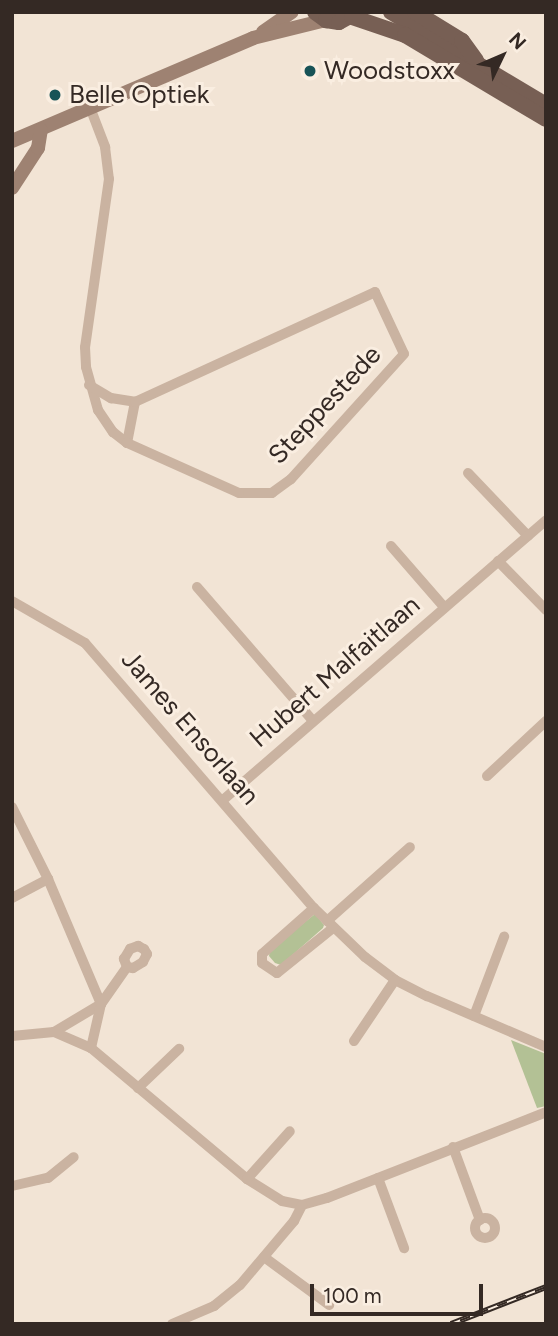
<!DOCTYPE html>
<html>
<head>
<meta charset="utf-8">
<style>
  body { margin:0 }
  #map { position:relative; width:558px; height:1336px; overflow:hidden; background:#f2e4d5; font-family:Figtree,sans-serif }
  div>[style] { position:absolute }
  .green>* { inset:0; background:#b3c195 }
  .street>* { height:10px; margin:-5px; padding:0 5px; transform-origin:5px; border-radius:5px; background:#cab3a1 }
  .street>.ring { margin:-5px; padding:0; box-sizing:content-box; background:none; border:10px solid #cab3a1; border-radius:50% }
  .secondary>* { height:14px; margin:-7px; padding:0 7px; transform-origin:7px; border-radius:7px; background:#9e8272 }
  .primary>* { height:16px; margin:-8px; padding:0 8px; transform-origin:8px; border-radius:8px; background:#775f54 }
  .rail>* { height:6px; margin-top:-3px; transform-origin:0; background:repeating-linear-gradient(90deg,#faeee1 0 10px,#342924 0 20px); box-sizing:border-box; border-block:2px solid #342924 }
  .dots>* { width:19px; height:19px; translate:-50% -50%; box-sizing:border-box; border:4px solid #faeee1; border-radius:50% }
  span { translate:-50% -50%; white-space:nowrap; text-align:center; line-height:1.15; -webkit-text-stroke:6px #faeee1; paint-order:stroke }
  .poi-label { font-size:26px; color:#342924 }
  .left { translate:0 -50%; text-align:left }
  .street-label { font-size:26px; color:#342924 }
  .frame { position:absolute; inset:0; border:14px solid #342924; pointer-events:none }
  .north { position:absolute; left:467px; top:21px; width:70px; height:70px; -webkit-text-stroke:5px #faeee1; paint-order:stroke; rotate:46deg; font-size:19px; font-weight:700; line-height:28px; text-align:center; color:#342924 }
  .north::after { content:''; display:block; margin:auto; width:24px; height:32px; background:#342924; clip-path:polygon(50% 0,100% 100%,50% 72%,0 100%) }
  .scale { position:absolute; left:310px; top:1284px; width:173px; height:32px; box-sizing:border-box; border:4px solid #342924; border-top:0; padding-left:9px; font-size:21px; line-height:24px; white-space:nowrap; color:#342924; -webkit-text-stroke:5px #faeee1; paint-order:stroke }
</style>
</head>
<body>
<div id="map">
  <div class="green">
    <i style="clip-path:polygon(315px 914px,324px 925px,323px 928px,281px 965px,275px 963px,269px 956px,270px 950px)"></i>
    <i style="clip-path:polygon(511px 1040px,546px 1054px,546px 1106px,537px 1108px)"></i>
  </div>
  <div class="street">
    <i style="left:91px;top:110px;width:40px;rotate:69deg"></i>
    <i style="left:105px;top:147px;width:32px;rotate:83deg"></i>
    <i style="left:109px;top:179px;width:170px;rotate:98.1deg"></i>
    <i style="left:85px;top:347px;width:20px;rotate:87deg"></i>
    <i style="left:86px;top:367px;width:45px;rotate:74.4deg"></i>
    <i style="left:98px;top:410px;width:27px;rotate:56deg"></i>
    <i style="left:113px;top:432px;width:18px;rotate:38deg"></i>
    <i style="left:127px;top:443px;width:42px;rotate:-79deg"></i>
    <i style="left:89px;top:385px;width:26px;rotate:31deg"></i>
    <i style="left:111px;top:398px;width:24px;rotate:9deg"></i>
    <i style="left:135px;top:402px;width:264px;rotate:-24.6deg"></i>
    <i style="left:375px;top:292px;width:68px;rotate:64.9deg"></i>
    <i style="left:404px;top:354px;width:169px;rotate:132.1deg"></i>
    <i style="left:291px;top:479px;width:24px;rotate:144deg"></i>
    <i style="left:272px;top:493px;width:33px;rotate:180deg"></i>
    <i style="left:239px;top:493px;width:123px;rotate:-155.9deg"></i>
    <i style="left:468px;top:473px;width:87px;rotate:46.4deg"></i>
    <i style="left:391px;top:546px;width:81px;rotate:49deg"></i>
    <i style="left:498px;top:561px;width:69px;rotate:45.6deg"></i>
    <i style="left:197px;top:587px;width:177px;rotate:49.1deg"></i>
    <i style="left:12px;top:601px;width:84px;rotate:29.9deg"></i>
    <i style="left:85px;top:643px;width:350px;rotate:49.2deg"></i>
    <i style="left:314px;top:908px;width:71px;rotate:43.9deg"></i>
    <i style="left:365px;top:957px;width:38px;rotate:37deg"></i>
    <i style="left:395px;top:980px;width:36px;rotate:27deg"></i>
    <i style="left:427px;top:996px;width:129px;rotate:23.2deg"></i>
    <i style="left:487px;top:776px;width:81px;rotate:-43deg"></i>
    <i style="left:223px;top:800px;width:427px;rotate:-40.9deg"></i>
    <i style="left:12px;top:807px;width:80px;rotate:63.4deg"></i>
    <i style="left:48px;top:879px;width:136px;rotate:67deg"></i>
    <i style="left:12px;top:898px;width:41px;rotate:-27.8deg"></i>
    <i style="left:314px;top:908px;width:69px;rotate:138.5deg"></i>
    <i style="left:262px;top:954px;width:9px;rotate:90deg"></i>
    <i style="left:262px;top:963px;width:18px;rotate:34deg"></i>
    <i style="left:277px;top:973px;width:72px;rotate:-38.8deg"></i>
    <i style="left:327px;top:921px;width:111px;rotate:-41.7deg"></i>
    <i style="left:474px;top:1016px;width:85px;rotate:-69.2deg"></i>
    <i style="left:54px;top:1032px;width:55px;rotate:-30.8deg"></i>
    <i style="left:12px;top:1036px;width:42px;rotate:-5.4deg"></i>
    <i style="left:54px;top:1032px;width:40px;rotate:23.4deg"></i>
    <i style="left:91px;top:1048px;width:204px;rotate:40deg"></i>
    <i style="left:247px;top:1179px;width:41px;rotate:32.2deg"></i>
    <i style="left:282px;top:1201px;width:20px;rotate:11deg"></i>
    <i style="left:302px;top:1205px;width:26px;rotate:-16deg"></i>
    <i style="left:327px;top:1198px;width:235px;rotate:-21.4deg"></i>
    <i style="left:354px;top:1041px;width:73px;rotate:-56.1deg"></i>
    <i style="left:91px;top:1048px;width:45px;rotate:-77.2deg"></i>
    <i style="left:101px;top:1004px;width:45px;rotate:-54.9deg"></i>
    <i style="left:127px;top:967px;width:9px;rotate:-111deg"></i>
    <i style="left:124px;top:959px;width:12px;rotate:-59deg"></i>
    <i style="left:130px;top:949px;width:9px;rotate:-21deg"></i>
    <i style="left:138px;top:946px;width:7px;rotate:27deg"></i>
    <i style="left:144px;top:949px;width:6px;rotate:59deg"></i>
    <i style="left:147px;top:954px;width:9px;rotate:117deg"></i>
    <i style="left:143px;top:962px;width:12px;rotate:149deg"></i>
    <i style="left:133px;top:968px;width:6px;rotate:-171deg"></i>
    <i style="left:138px;top:1088px;width:57px;rotate:-43.6deg"></i>
    <i style="left:453px;top:1147px;width:78px;rotate:69.7deg"></i>
    <i style="left:378px;top:1178px;width:75px;rotate:69.6deg"></i>
    <i style="left:247px;top:1179px;width:64px;rotate:-48.1deg"></i>
    <i style="left:12px;top:1186px;width:37px;rotate:-13deg"></i>
    <i style="left:48px;top:1178px;width:33px;rotate:-39deg"></i>
    <i class="ring" style="left:475px;top:1218px;width:10px;height:10px"></i>
    <i style="left:264px;top:1257px;width:81px;rotate:36.4deg"></i>
    <i style="left:172px;top:1324px;width:46px;rotate:-23.2deg"></i>
    <i style="left:214px;top:1306px;width:33px;rotate:-39deg"></i>
    <i style="left:240px;top:1285px;width:84px;rotate:-49.8deg"></i>
    <i style="left:294px;top:1221px;width:18px;rotate:-63deg"></i>
  </div>
  <div class="secondary">
    <i style="left:263px;top:32px;width:35px;rotate:-35deg"></i>
    <i style="left:12px;top:141px;width:262px;rotate:-23.1deg"></i>
    <i style="left:253px;top:38px;width:75px;rotate:-13.9deg"></i>
    <i style="left:12px;top:188px;width:48px;rotate:-57deg"></i>
    <i style="left:38px;top:148px;width:18px;rotate:-81deg"></i>
  </div>
  <div class="primary">
    <i style="left:315px;top:12px;width:14px;rotate:36deg"></i>
    <i style="left:326px;top:20px;width:13px;rotate:9deg"></i>
    <i style="left:339px;top:22px;width:21px;rotate:-29deg"></i>
    <i style="left:391px;top:12px;width:181px;rotate:31deg"></i>
    <i style="left:415px;top:12px;width:55px;rotate:31.7deg"></i>
    <i style="left:462px;top:41px;width:24px;rotate:54deg"></i>
    <i style="left:352px;top:17px;width:56px;rotate:18.8deg"></i>
    <i style="left:405px;top:35px;width:164px;rotate:30.8deg"></i>
  </div>
  <div class="rail">
    <i style="left:451px;top:1324px;width:102px;rotate:-21.3deg"></i>
  </div>
  <div class="dots">
    <i style="left:310px;top:71px;background:#185357"></i>
    <i style="left:55px;top:95px;background:#185357"></i>
  </div>
  <div class="poi-label">
    <span class="left" style="left:324px;top:71px">Woodstoxx</span>
    <span class="left" style="left:69px;top:95px">Belle Optiek</span>
  </div>
  <div class="street-label">
    <span style="left:325px;top:405px;rotate:-47deg">Steppestede</span>
    <span style="left:335px;top:672px;rotate:-41deg">Hubert Malfaitlaan</span>
    <span style="left:190px;top:728px;rotate:49deg">James Ensorlaan</span>
  </div>
  <div class="frame"></div>
  <div class="north">N</div>
  <div class="scale">100 m</div>
</div>
</body>
</html>
